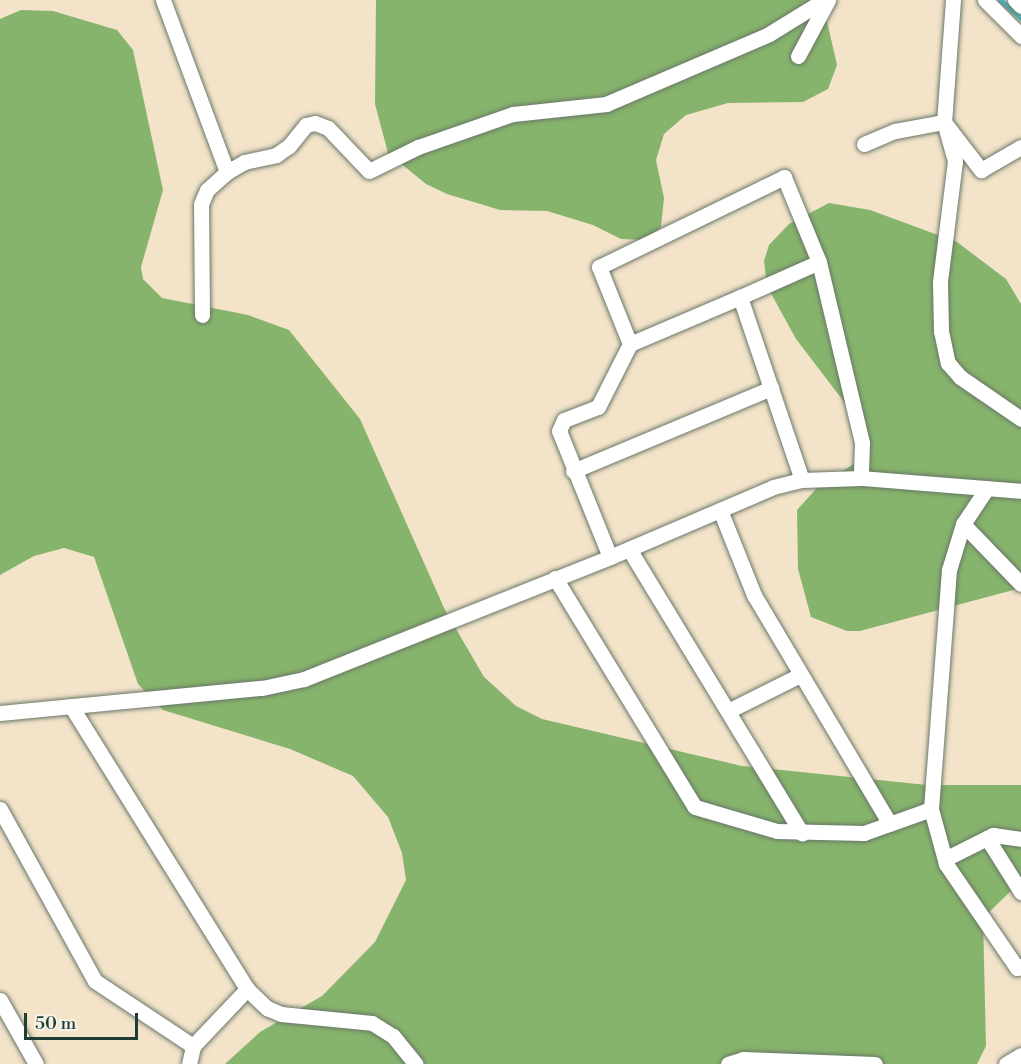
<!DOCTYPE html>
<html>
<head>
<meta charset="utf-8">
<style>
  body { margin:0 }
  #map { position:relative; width:1021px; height:1064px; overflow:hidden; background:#f2e3c9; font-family:"Libre Bodoni",serif }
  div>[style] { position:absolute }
  .forest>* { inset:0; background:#87b46c }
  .stream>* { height:4.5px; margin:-2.25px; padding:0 2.25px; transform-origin:2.25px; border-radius:2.25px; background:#4ab8c4 }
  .roads { filter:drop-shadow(0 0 2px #697768) drop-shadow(0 0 2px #697768) }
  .minor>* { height:15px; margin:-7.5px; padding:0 7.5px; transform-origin:7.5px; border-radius:7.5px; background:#fff }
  span { translate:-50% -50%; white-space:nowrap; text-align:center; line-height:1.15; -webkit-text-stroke:4.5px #f7f3e8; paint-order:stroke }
  .scale { position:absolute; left:24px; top:1013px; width:114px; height:27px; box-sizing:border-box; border:3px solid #1f3d34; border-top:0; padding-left:8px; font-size:18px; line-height:21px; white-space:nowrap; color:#1f3d34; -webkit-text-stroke:4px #f7f3e8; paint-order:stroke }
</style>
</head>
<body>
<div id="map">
  <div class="forest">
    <i style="clip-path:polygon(376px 0,810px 0,826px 17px,837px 65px,828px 89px,803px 102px,728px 103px,686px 115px,664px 134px,656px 160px,664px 198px,661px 227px,648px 240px,621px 239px,593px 225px,547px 211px,500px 210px,447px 194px,426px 184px,388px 153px,375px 104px)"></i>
    <i style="clip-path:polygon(21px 10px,53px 11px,117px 30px,133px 50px,163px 190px,141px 267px,143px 279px,162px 298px,248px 315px,289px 330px,360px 419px,445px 610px,484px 677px,516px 706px,542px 719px,742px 766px,927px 785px,1021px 785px,1021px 881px,983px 918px,986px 1046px,977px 1064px,225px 1064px,260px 1032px,322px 996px,375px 942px,406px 880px,402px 853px,388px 817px,353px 776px,290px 749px,163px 710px,138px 684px,94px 557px,64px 548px,34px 556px,0 575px,0 19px)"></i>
    <i style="clip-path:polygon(829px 203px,870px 210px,957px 242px,1006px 279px,1021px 304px,1021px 588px,860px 631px,847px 631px,811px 617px,798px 569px,797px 510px,816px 489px,862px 458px,848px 407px,796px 339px,767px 286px,764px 261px,769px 245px,789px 224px)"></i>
  </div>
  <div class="stream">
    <i style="left:1001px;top:0;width:27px;rotate:42deg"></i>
  </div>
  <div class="roads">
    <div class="minor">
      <i style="left:163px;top:0;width:184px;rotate:69.6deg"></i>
      <i style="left:227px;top:172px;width:20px;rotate:-30deg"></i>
      <i style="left:244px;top:162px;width:33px;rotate:-12deg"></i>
      <i style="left:276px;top:155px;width:16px;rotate:-35deg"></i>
      <i style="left:289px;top:146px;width:27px;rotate:-51deg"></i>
      <i style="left:306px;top:125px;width:9px;rotate:-13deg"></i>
      <i style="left:315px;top:123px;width:14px;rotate:21deg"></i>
      <i style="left:328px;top:128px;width:59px;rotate:46.4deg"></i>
      <i style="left:369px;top:171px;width:55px;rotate:-26.1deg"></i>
      <i style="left:418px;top:147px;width:101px;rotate:-19.2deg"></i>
      <i style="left:513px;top:114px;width:94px;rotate:-6.1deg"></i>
      <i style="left:606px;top:104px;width:177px;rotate:-23.2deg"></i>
      <i style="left:769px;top:34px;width:65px;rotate:-31.7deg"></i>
      <i style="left:953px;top:0;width:122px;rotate:94.2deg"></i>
      <i style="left:944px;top:122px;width:41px;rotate:74.2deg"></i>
      <i style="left:955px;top:161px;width:122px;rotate:97.1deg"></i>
      <i style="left:940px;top:282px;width:49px;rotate:88.8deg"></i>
      <i style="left:941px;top:331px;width:33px;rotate:78deg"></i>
      <i style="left:948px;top:363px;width:18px;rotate:49deg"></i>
      <i style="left:960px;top:377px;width:74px;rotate:34.5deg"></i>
      <i style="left:985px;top:0;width:51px;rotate:45deg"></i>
      <i style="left:1015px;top:0;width:8px;rotate:45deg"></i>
      <i style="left:798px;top:56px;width:64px;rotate:-61.8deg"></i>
      <i style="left:864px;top:144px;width:34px;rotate:-23deg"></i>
      <i style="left:895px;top:131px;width:50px;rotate:-10.4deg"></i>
      <i style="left:944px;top:122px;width:61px;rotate:52.4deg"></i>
      <i style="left:981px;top:170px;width:46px;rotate:-29.9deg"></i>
      <i style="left:740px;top:297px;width:86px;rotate:-23.9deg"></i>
      <i style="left:202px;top:315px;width:111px;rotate:-90.5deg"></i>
      <i style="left:201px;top:204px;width:15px;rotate:-67deg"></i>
      <i style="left:207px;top:190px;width:27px;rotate:-42deg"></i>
      <i style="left:630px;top:344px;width:83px;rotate:-111.9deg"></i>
      <i style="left:599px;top:267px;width:206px;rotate:-25.9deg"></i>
      <i style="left:784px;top:177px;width:92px;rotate:67.6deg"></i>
      <i style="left:819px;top:262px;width:186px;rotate:76.6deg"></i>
      <i style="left:862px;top:443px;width:35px;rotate:92deg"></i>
      <i style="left:573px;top:471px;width:215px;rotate:-22.7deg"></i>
      <i style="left:720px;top:510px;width:92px;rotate:68.2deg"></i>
      <i style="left:754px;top:595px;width:266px;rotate:59.3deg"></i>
      <i style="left:963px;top:524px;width:83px;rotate:46deg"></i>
      <i style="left:629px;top:549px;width:333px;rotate:58.7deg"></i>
      <i style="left:610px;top:557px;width:136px;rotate:-112deg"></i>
      <i style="left:559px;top:431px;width:12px;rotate:-66deg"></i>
      <i style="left:564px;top:420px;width:36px;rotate:-21deg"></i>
      <i style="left:598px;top:407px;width:71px;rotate:-63.1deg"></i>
      <i style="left:630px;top:344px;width:120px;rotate:-23.1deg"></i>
      <i style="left:740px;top:297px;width:193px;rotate:71.3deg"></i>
      <i style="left:555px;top:578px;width:268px;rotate:58.6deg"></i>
      <i style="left:695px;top:807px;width:85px;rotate:16.3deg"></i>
      <i style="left:777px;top:831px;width:87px;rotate:1.3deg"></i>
      <i style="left:864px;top:833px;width:71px;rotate:-19.7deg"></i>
      <i style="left:931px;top:809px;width:240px;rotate:-85.7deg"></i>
      <i style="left:949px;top:570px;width:48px;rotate:-73.1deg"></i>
      <i style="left:963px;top:524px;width:43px;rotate:-56.3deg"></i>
      <i style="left:71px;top:706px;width:333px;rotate:58.1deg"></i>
      <i style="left:247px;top:989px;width:28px;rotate:44deg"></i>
      <i style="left:267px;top:1008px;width:15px;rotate:23deg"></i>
      <i style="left:281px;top:1014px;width:91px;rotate:5.6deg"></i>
      <i style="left:372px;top:1023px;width:25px;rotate:32deg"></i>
      <i style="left:393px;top:1036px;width:36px;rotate:51deg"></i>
      <i style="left:728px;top:711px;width:80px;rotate:-26.6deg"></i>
      <i style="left:0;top:713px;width:263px;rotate:-5.5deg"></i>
      <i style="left:262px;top:688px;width:43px;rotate:-12.1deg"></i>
      <i style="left:304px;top:679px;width:329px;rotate:-21.7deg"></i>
      <i style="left:610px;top:557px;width:177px;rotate:-23.2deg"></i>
      <i style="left:773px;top:487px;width:30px;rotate:-14deg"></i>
      <i style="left:802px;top:480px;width:59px;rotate:-1.9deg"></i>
      <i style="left:861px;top:478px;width:161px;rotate:4.6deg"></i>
      <i style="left:0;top:809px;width:196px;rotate:61.1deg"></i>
      <i style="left:95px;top:981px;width:118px;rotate:33.6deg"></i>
      <i style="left:931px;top:809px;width:57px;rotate:74.7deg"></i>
      <i style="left:946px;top:864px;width:126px;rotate:55.7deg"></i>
      <i style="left:1017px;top:968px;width:4px;rotate:-27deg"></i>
      <i style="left:987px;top:838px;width:64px;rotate:57.8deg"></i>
      <i style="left:945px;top:859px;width:54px;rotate:-26.6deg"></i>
      <i style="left:993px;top:835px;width:28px;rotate:8deg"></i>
      <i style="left:0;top:1000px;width:73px;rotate:60.6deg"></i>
      <i style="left:189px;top:1064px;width:18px;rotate:-77deg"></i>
      <i style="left:193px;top:1046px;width:79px;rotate:-46.5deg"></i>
      <i style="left:728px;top:1064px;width:16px;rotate:-18deg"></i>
      <i style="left:743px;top:1059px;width:132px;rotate:2.2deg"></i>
      <i style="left:1006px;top:1064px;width:17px;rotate:-31deg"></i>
    </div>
  </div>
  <div class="scale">50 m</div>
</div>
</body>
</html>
